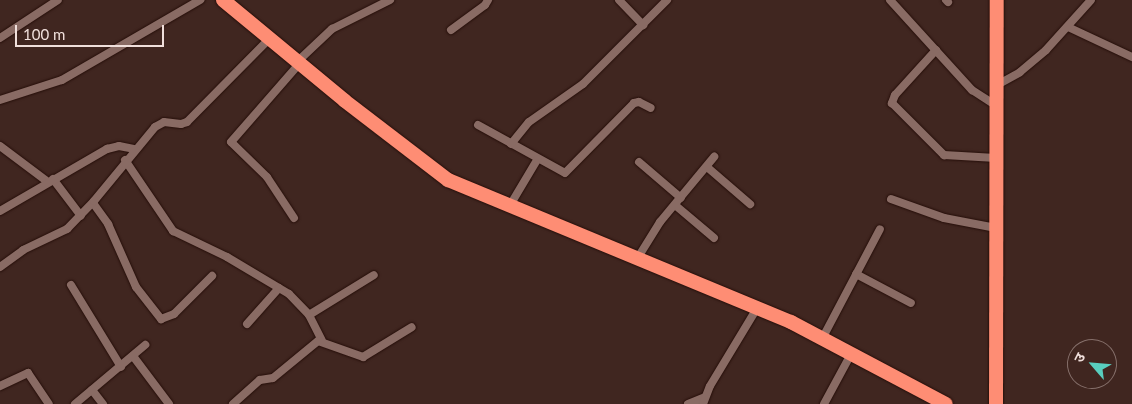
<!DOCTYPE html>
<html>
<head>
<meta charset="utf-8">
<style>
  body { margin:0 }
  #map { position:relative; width:1132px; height:404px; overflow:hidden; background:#402620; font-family:Lato,"Noto Sans Devanagari",sans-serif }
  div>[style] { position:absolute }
  .roads { filter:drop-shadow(0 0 1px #250e09) drop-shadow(0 0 1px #250e09) }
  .street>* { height:8px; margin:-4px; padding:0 4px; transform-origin:4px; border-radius:4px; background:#896b64 }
  .highway>* { height:14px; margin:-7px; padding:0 7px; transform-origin:7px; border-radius:7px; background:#fe8d74 }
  span { translate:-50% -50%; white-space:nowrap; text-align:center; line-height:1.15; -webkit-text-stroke:5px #402620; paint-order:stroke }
  .north { position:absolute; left:1067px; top:339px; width:50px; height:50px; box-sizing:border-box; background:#402620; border:1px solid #86706b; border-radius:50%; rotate:297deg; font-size:14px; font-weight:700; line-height:20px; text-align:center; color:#f0dfdb }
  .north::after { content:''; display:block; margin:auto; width:18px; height:22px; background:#59cebf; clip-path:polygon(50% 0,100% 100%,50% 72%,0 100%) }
  .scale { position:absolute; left:15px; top:25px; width:149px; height:22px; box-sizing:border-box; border:2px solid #f0dfdb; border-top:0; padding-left:6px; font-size:15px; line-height:18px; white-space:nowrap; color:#f0dfdb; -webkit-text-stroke:4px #402620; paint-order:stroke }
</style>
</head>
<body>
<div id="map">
  <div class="roads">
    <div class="street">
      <i style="left:619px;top:0;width:35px;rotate:46deg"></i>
      <i style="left:890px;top:0;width:122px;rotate:47.7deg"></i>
      <i style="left:972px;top:90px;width:27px;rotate:33deg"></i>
      <i style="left:946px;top:0;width:3px;rotate:45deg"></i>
      <i style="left:1068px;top:27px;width:71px;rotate:25.1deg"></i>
      <i style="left:451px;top:30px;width:42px;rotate:-36.3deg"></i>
      <i style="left:485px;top:5px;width:6px;rotate:-59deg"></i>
      <i style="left:0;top:38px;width:69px;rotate:-33.2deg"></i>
      <i style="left:936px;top:50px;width:61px;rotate:132.3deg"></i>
      <i style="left:895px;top:95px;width:9px;rotate:111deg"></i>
      <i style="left:892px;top:103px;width:74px;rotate:45deg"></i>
      <i style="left:944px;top:155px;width:52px;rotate:3.3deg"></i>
      <i style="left:298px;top:61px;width:47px;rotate:-43.3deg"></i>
      <i style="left:332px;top:29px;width:65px;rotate:-26.6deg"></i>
      <i style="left:997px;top:85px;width:26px;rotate:-29deg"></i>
      <i style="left:1020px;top:72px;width:34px;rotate:-40deg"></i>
      <i style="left:1046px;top:50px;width:67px;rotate:-48deg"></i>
      <i style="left:0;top:100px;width:65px;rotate:-17.9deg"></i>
      <i style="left:62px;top:80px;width:160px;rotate:-30.1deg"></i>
      <i style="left:478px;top:125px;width:99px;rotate:28.9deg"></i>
      <i style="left:565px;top:173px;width:98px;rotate:-45.4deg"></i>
      <i style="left:634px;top:103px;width:5px;rotate:-11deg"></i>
      <i style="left:639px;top:102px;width:13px;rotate:27deg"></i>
      <i style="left:511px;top:144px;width:28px;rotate:-51deg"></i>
      <i style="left:529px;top:122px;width:66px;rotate:-35.1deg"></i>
      <i style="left:583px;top:84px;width:119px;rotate:-45deg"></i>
      <i style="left:0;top:146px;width:60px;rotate:36.9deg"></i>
      <i style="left:125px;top:160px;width:86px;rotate:55.9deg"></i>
      <i style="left:173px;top:231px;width:60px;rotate:25.7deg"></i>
      <i style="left:227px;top:257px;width:72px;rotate:30.8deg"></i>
      <i style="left:289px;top:294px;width:29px;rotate:46deg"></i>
      <i style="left:309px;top:315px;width:28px;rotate:63deg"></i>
      <i style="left:639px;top:162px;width:55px;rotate:40.6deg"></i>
      <i style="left:707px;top:167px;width:57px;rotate:40.7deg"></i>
      <i style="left:53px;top:179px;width:46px;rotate:52.9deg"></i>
      <i style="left:891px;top:199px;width:56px;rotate:19.7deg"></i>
      <i style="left:944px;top:218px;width:53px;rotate:10.9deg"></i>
      <i style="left:93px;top:203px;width:26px;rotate:54deg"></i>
      <i style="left:108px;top:224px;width:69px;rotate:66deg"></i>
      <i style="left:136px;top:287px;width:41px;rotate:52deg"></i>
      <i style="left:161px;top:319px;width:14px;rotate:-21deg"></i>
      <i style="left:174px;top:314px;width:54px;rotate:-45deg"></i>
      <i style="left:675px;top:205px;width:51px;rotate:40.2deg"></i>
      <i style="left:509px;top:207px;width:55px;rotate:-59.2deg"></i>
      <i style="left:0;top:211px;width:124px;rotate:-30.1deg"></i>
      <i style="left:107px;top:149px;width:12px;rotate:-14deg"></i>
      <i style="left:119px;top:146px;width:15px;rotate:11deg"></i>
      <i style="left:294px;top:218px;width:49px;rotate:-123.4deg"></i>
      <i style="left:267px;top:177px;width:50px;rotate:-135.8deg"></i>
      <i style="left:231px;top:142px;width:105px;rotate:-48.9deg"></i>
      <i style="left:637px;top:259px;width:44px;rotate:-58.1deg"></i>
      <i style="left:660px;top:222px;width:85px;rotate:-50.3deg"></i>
      <i style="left:0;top:267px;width:29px;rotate:-36deg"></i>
      <i style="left:23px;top:250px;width:49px;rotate:-25.5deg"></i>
      <i style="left:67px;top:229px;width:39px;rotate:-46deg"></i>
      <i style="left:94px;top:201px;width:96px;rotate:-50.5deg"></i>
      <i style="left:155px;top:127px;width:10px;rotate:-29deg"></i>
      <i style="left:164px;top:122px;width:17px;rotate:7deg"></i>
      <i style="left:181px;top:124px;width:6px;rotate:-18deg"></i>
      <i style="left:187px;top:122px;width:118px;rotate:-45.3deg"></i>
      <i style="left:856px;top:274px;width:62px;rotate:27.8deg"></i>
      <i style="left:71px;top:285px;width:96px;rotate:58.6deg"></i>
      <i style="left:309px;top:315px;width:76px;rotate:-31.6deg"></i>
      <i style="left:247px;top:324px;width:48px;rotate:-48.4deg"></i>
      <i style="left:822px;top:339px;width:124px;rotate:-62.2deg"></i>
      <i style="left:133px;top:356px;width:60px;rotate:53.1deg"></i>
      <i style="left:0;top:386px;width:31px;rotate:-25deg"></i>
      <i style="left:28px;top:373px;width:37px;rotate:56deg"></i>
      <i style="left:92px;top:390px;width:18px;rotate:52deg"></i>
      <i style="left:75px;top:404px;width:92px;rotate:-40.1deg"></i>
      <i style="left:233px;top:404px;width:36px;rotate:-42deg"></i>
      <i style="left:260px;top:380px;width:13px;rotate:-9deg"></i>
      <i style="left:273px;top:378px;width:58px;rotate:-39.4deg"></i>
      <i style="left:318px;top:341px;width:48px;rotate:19.6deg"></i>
      <i style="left:363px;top:357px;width:57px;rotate:-31.5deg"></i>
      <i style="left:688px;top:404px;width:18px;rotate:-22deg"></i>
      <i style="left:703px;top:404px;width:19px;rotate:-69deg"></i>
      <i style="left:710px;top:386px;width:91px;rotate:-58.9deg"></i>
      <i style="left:824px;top:404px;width:57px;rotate:-61.6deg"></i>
    </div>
    <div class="highway">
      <i style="left:223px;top:0;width:158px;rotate:39.6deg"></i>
      <i style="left:345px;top:101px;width:130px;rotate:37.5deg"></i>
      <i style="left:448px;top:180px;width:371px;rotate:22.5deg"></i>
      <i style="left:791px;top:322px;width:175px;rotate:27.9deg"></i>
      <i style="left:996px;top:404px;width:404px;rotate:-89.9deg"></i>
    </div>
  </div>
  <div class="north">उ</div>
  <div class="scale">100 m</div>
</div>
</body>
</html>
